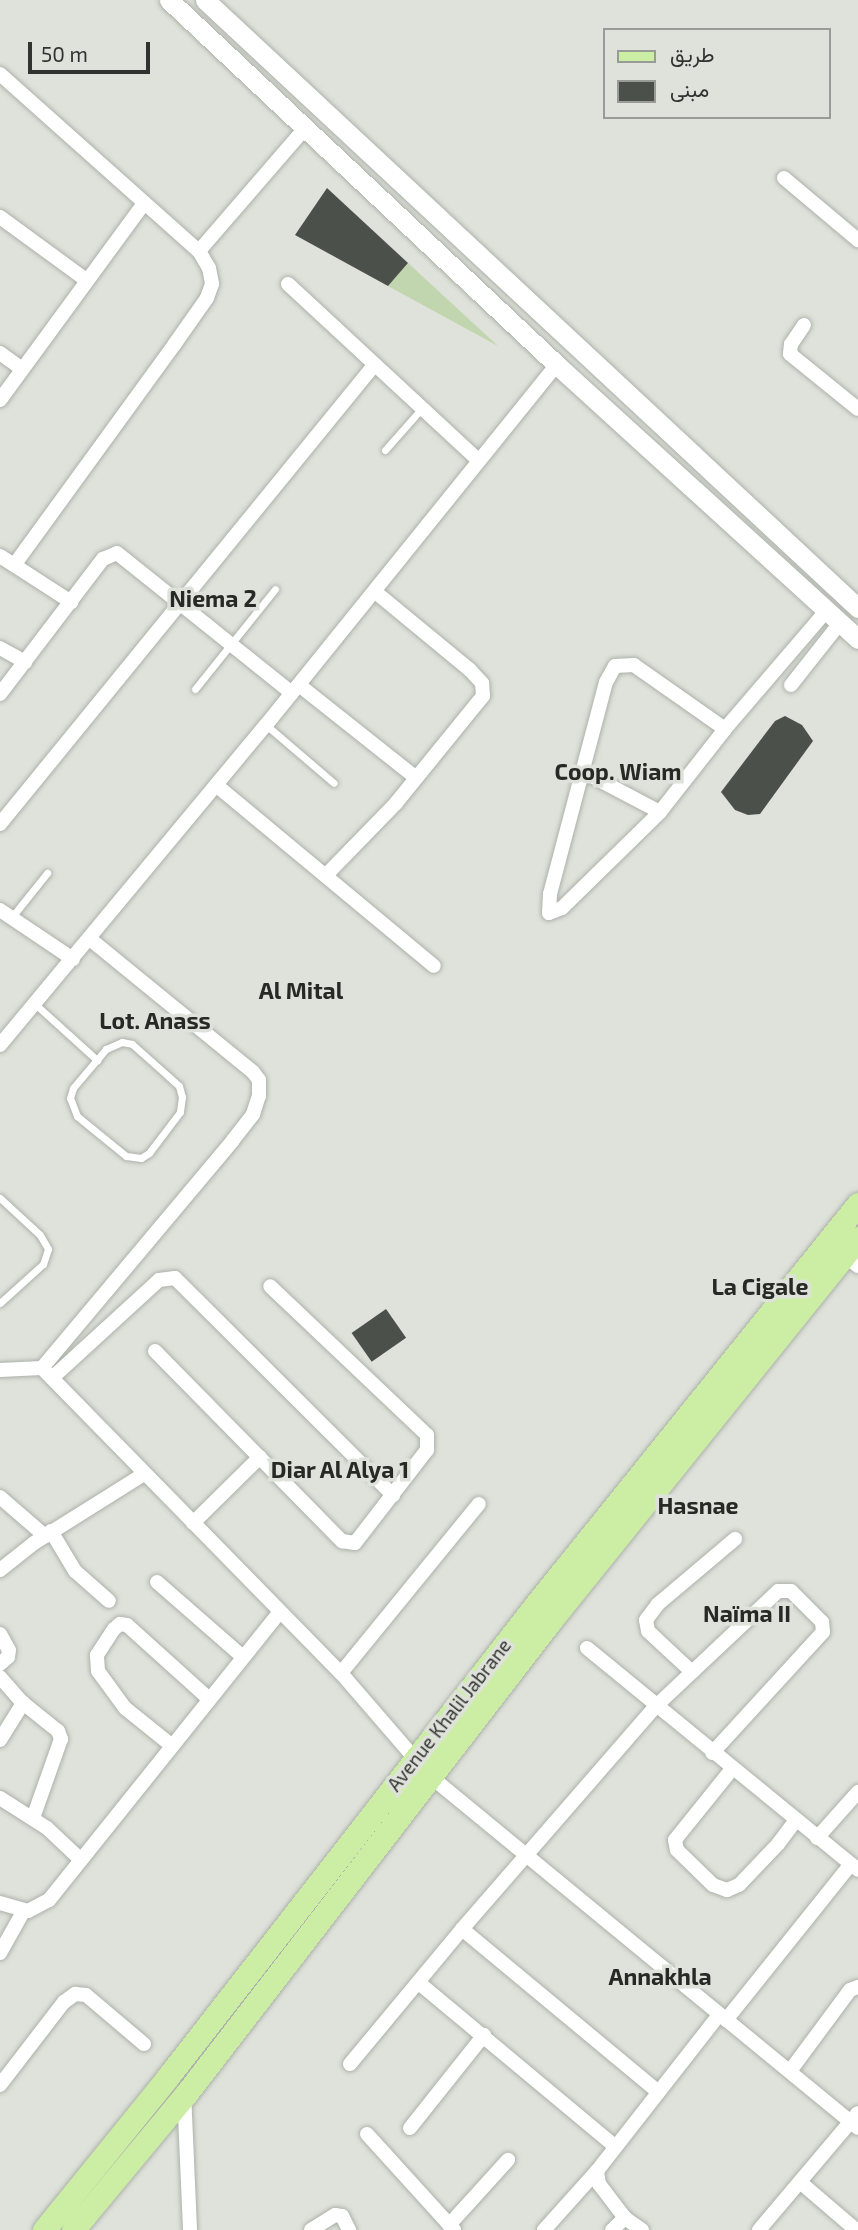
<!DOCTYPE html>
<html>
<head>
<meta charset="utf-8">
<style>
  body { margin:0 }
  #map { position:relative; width:858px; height:2230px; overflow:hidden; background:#dee2da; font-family:"Exo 2",Vazirmatn,sans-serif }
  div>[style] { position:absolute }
  .green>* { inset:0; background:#c1d5ae }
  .building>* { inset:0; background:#4c504a; transform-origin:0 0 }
  .roads { filter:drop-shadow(0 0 2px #adb1aa) drop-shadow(0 0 2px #adb1aa) }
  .lane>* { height:7px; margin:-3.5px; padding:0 3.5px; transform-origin:3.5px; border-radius:3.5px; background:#fff }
  .street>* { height:14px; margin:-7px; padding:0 7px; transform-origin:7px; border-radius:7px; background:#fff }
  .secondary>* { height:19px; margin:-9.5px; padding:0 9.5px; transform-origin:9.5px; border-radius:9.5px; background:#fff }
  .primary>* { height:23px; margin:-11.5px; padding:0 11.5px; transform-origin:11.5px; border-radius:11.5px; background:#cceea4 }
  span { translate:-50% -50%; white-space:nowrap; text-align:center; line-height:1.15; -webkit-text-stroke:7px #dee2da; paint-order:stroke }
  .street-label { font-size:19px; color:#313330 }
  .quarter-label { font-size:23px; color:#272a24; font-weight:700 }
  .legend { position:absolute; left:603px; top:28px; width:228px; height:91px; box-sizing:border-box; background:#dee2da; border:2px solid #999c96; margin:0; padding:9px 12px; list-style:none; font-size:21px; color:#313330 }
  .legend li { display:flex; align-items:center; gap:14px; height:35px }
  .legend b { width:35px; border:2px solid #999c96 }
  .scale { position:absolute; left:28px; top:42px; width:122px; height:32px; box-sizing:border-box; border:4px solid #313330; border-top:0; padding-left:9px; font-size:21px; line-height:24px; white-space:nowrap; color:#313330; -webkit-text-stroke:5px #dee2da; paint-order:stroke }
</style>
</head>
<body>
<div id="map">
  <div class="green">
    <i style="clip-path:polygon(408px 263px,498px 346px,388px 286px)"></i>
  </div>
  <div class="building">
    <i style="clip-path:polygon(327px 188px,408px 263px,388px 286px,295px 235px)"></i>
    <i style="clip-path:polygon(785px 716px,802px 725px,813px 741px,760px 814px,748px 815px,735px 810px,721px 792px,775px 721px)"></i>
    <i style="left:386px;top:1309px;width:35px;height:42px;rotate:55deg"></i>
  </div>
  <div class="roads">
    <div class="lane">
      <i style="left:385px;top:450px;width:56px;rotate:-48.6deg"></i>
      <i style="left:195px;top:689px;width:128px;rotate:-51.3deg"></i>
      <i style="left:266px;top:725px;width:89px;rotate:40.5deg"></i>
      <i style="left:11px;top:918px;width:58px;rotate:-51.3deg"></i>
      <i style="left:35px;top:1004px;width:84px;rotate:42.1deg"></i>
      <i style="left:122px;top:1042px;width:10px;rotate:11deg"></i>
      <i style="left:132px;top:1044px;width:50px;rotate:41.7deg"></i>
      <i style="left:169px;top:1077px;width:13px;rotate:42deg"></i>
      <i style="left:179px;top:1086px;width:11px;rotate:75deg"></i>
      <i style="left:182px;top:1097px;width:15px;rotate:98deg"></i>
      <i style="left:180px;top:1112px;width:51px;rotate:127.1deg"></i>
      <i style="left:149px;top:1153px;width:9px;rotate:148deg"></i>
      <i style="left:141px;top:1158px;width:15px;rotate:-172deg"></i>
      <i style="left:126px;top:1156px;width:63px;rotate:-140.8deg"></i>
      <i style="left:77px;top:1116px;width:19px;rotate:-111deg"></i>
      <i style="left:70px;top:1098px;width:10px;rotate:-73deg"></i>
      <i style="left:73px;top:1088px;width:51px;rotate:-49.8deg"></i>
      <i style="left:106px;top:1049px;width:17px;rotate:-24deg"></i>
      <i style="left:0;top:1198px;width:54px;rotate:42.8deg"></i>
      <i style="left:40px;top:1235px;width:16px;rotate:60deg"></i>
      <i style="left:48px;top:1249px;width:16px;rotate:108deg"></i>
      <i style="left:43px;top:1264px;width:58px;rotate:137.8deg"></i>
    </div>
    <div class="street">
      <i style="left:0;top:74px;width:266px;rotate:41.7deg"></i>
      <i style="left:199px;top:251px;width:20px;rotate:60deg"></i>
      <i style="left:209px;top:268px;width:16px;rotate:79deg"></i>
      <i style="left:212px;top:284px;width:15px;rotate:110deg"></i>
      <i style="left:207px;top:298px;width:57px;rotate:125.1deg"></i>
      <i style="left:174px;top:345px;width:272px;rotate:126deg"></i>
      <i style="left:784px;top:178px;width:97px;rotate:40deg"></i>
      <i style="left:0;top:217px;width:107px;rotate:36.2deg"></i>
      <i style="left:199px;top:251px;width:164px;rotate:-49.2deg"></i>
      <i style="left:288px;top:284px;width:260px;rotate:42.8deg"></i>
      <i style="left:804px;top:325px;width:23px;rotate:124deg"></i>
      <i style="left:791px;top:344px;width:10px;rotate:96deg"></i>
      <i style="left:790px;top:354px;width:87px;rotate:39deg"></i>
      <i style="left:0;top:353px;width:27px;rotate:36deg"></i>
      <i style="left:0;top:400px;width:244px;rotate:-53.8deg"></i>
      <i style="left:0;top:556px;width:85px;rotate:32.9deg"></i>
      <i style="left:0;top:648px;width:29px;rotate:29deg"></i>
      <i style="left:299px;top:685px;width:148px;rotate:38.4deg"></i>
      <i style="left:791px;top:685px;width:79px;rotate:-51.7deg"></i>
      <i style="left:0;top:694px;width:170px;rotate:-52.7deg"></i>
      <i style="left:103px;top:559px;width:15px;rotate:-23deg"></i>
      <i style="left:117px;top:553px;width:224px;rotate:38.7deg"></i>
      <i style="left:725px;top:729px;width:111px;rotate:-144.9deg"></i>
      <i style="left:634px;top:665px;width:19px;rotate:177deg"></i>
      <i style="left:615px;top:666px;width:18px;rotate:119deg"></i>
      <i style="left:606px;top:682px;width:219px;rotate:104.8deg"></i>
      <i style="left:550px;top:894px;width:19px;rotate:93deg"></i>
      <i style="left:549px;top:913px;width:14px;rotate:-21deg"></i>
      <i style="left:562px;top:908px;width:137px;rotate:-44.4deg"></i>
      <i style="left:660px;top:812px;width:105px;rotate:-51.9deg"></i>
      <i style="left:725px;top:729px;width:155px;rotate:-49.4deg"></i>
      <i style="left:584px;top:772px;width:86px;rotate:27.8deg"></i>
      <i style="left:216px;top:785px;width:283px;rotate:39.7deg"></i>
      <i style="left:0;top:824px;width:593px;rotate:-50.81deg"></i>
      <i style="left:327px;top:874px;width:99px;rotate:-45.8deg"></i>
      <i style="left:396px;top:803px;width:138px;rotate:-50.9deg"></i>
      <i style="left:483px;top:696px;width:13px;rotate:-94deg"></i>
      <i style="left:482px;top:683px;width:18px;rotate:-133deg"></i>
      <i style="left:470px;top:670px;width:124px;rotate:-140.5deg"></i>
      <i style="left:0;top:910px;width:88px;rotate:33.9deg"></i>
      <i style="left:0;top:1045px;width:416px;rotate:-50.3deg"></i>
      <i style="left:266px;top:725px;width:463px;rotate:-51.1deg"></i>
      <i style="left:844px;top:1255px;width:18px;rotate:38deg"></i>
      <i style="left:155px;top:1351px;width:267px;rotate:45.5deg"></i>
      <i style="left:342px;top:1541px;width:13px;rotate:9deg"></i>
      <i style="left:355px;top:1543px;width:118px;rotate:-52.3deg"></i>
      <i style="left:427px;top:1450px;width:15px;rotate:-90deg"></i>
      <i style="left:427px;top:1435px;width:216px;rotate:-136.5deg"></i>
      <i style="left:42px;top:1368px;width:427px;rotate:45.6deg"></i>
      <i style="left:341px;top:1673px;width:136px;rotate:49.2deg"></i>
      <i style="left:430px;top:1776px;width:554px;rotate:39.43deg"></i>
      <i style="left:0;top:1370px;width:42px;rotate:-2.7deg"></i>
      <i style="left:42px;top:1368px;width:297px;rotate:-50deg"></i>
      <i style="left:233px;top:1140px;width:33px;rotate:-52deg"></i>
      <i style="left:253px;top:1114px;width:19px;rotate:-72deg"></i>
      <i style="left:259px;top:1096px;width:16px;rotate:-90deg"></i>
      <i style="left:259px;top:1080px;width:10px;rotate:-127deg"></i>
      <i style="left:253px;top:1072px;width:210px;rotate:-140.8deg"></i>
      <i style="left:52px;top:1378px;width:145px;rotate:-42.5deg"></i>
      <i style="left:159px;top:1280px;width:16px;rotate:-7deg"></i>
      <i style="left:175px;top:1278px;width:308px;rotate:44.9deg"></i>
      <i style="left:0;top:1497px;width:60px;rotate:40.9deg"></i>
      <i style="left:193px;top:1523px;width:94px;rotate:-44.6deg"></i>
      <i style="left:51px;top:1531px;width:47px;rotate:59deg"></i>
      <i style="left:75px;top:1571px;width:45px;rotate:41.4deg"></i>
      <i style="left:0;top:1570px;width:43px;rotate:-38.5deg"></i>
      <i style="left:34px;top:1543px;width:130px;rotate:-32.1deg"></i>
      <i style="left:157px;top:1582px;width:114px;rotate:41.1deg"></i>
      <i style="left:0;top:1634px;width:18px;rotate:61deg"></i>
      <i style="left:9px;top:1650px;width:7px;rotate:98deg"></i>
      <i style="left:8px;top:1657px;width:11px;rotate:139deg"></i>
      <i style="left:587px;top:1648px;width:350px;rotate:39.3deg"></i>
      <i style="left:692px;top:1672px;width:60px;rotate:-137deg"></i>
      <i style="left:648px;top:1631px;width:11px;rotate:-100deg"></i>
      <i style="left:646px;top:1620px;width:20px;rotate:-53deg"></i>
      <i style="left:658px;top:1604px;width:101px;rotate:-40.2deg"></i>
      <i style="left:341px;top:1673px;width:218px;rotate:-50.8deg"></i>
      <i style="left:0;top:1677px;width:35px;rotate:49deg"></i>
      <i style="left:23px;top:1703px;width:45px;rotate:38.7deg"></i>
      <i style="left:58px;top:1731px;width:9px;rotate:69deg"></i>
      <i style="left:61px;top:1739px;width:84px;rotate:109.5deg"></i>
      <i style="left:0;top:1740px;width:44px;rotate:-58.1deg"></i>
      <i style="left:171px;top:1745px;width:59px;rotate:-141.2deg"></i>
      <i style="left:125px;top:1708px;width:46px;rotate:-126.1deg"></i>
      <i style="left:98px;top:1671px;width:16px;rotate:-94deg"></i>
      <i style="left:97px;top:1655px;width:31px;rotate:-57deg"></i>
      <i style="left:114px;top:1629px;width:8px;rotate:-40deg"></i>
      <i style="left:120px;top:1624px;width:7px;rotate:8deg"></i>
      <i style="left:127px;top:1625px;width:109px;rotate:42deg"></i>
      <i style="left:732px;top:1769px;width:91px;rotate:128.8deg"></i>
      <i style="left:675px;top:1840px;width:10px;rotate:79deg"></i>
      <i style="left:677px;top:1850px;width:50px;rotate:44.2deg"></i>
      <i style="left:713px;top:1885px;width:15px;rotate:20deg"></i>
      <i style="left:727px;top:1890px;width:13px;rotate:-23deg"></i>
      <i style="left:739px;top:1885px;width:57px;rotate:-46.4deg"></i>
      <i style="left:778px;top:1844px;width:30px;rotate:-53deg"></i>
      <i style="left:0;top:1798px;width:56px;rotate:32.6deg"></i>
      <i style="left:47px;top:1828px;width:45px;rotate:43.2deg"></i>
      <i style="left:817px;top:1838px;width:62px;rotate:-48.3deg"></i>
      <i style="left:0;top:1903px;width:29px;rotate:16deg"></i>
      <i style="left:28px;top:1911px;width:24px;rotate:-28deg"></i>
      <i style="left:49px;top:1900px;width:368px;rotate:-51.3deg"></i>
      <i style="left:462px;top:1929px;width:254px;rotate:39.7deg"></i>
      <i style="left:0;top:1953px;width:47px;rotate:-60.7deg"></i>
      <i style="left:419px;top:1983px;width:256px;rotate:39.8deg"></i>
      <i style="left:726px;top:2020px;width:200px;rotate:-51.3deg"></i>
      <i style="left:350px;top:2064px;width:175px;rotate:-50.3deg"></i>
      <i style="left:462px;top:1929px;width:294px;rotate:-49deg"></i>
      <i style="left:655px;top:1707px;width:169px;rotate:-43.3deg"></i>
      <i style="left:778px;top:1591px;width:13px"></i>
      <i style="left:791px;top:1591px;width:44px;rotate:45deg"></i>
      <i style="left:822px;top:1622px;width:10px;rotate:84deg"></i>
      <i style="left:823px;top:1632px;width:164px;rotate:132.5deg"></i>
      <i style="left:790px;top:2071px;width:101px;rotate:-53.5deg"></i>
      <i style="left:850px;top:1990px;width:9px;rotate:-21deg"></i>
      <i style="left:0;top:2085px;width:105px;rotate:-52.4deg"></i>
      <i style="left:64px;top:2002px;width:14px;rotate:-36deg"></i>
      <i style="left:75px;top:1994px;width:11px;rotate:5deg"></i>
      <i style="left:86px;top:1995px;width:76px;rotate:40.2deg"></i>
      <i style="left:184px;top:2092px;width:138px;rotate:87.5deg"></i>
      <i style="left:410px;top:2128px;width:119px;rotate:-51.5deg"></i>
      <i style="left:367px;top:2134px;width:130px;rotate:47.8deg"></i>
      <i style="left:800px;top:2182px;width:74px;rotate:40.6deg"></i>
      <i style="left:449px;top:2225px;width:88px;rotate:-47.8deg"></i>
      <i style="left:311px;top:2230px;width:28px;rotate:-32deg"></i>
      <i style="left:335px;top:2215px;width:7px;rotate:8deg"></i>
      <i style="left:342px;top:2216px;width:16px;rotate:63deg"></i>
      <i style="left:544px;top:2230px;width:79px;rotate:-48.1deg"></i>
      <i style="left:612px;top:2230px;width:18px;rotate:-43deg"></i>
      <i style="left:642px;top:2230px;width:21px;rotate:-145deg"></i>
      <i style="left:625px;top:2218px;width:43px;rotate:-127.4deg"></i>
      <i style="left:599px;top:2184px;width:13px;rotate:-99deg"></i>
      <i style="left:597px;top:2171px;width:198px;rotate:-52deg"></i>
      <i style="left:759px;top:2230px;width:153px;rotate:-49.8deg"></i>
    </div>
    <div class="secondary">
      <i style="left:169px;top:0;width:533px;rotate:43.25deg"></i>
      <i style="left:557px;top:365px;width:407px;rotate:42.3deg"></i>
      <i style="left:205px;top:0;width:892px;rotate:42.96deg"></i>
    </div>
    <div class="primary">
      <i style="left:44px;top:2230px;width:196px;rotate:-51deg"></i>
      <i style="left:167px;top:2078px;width:602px;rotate:-52.08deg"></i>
      <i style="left:537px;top:1603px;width:512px;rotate:-51.18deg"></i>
      <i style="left:73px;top:2230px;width:177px;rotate:-50.3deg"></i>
      <i style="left:186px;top:2094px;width:600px;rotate:-52.38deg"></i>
      <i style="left:552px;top:1619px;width:489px;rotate:-51.2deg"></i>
    </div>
  </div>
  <div class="street-label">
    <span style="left:449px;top:1715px;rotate:-52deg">Avenue Khalil Jabrane</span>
  </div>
  <div class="quarter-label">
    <span style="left:213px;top:598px">Niema 2</span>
    <span style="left:618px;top:771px">Coop. Wiam</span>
    <span style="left:301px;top:990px">Al Mital</span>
    <span style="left:155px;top:1020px">Lot. Anass</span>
    <span style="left:760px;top:1286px">La Cigale</span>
    <span style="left:340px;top:1469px">Diar Al Alya 1</span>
    <span style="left:698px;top:1505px">Hasnae</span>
    <span style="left:747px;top:1613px">Naïma II</span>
    <span style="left:660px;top:1976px">Annakhla</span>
  </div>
  <ul class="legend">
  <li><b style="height:9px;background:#cceea4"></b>طريق</li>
  <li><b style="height:19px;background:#4c504a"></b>مبنى</li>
  </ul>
  <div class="scale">50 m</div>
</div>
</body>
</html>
